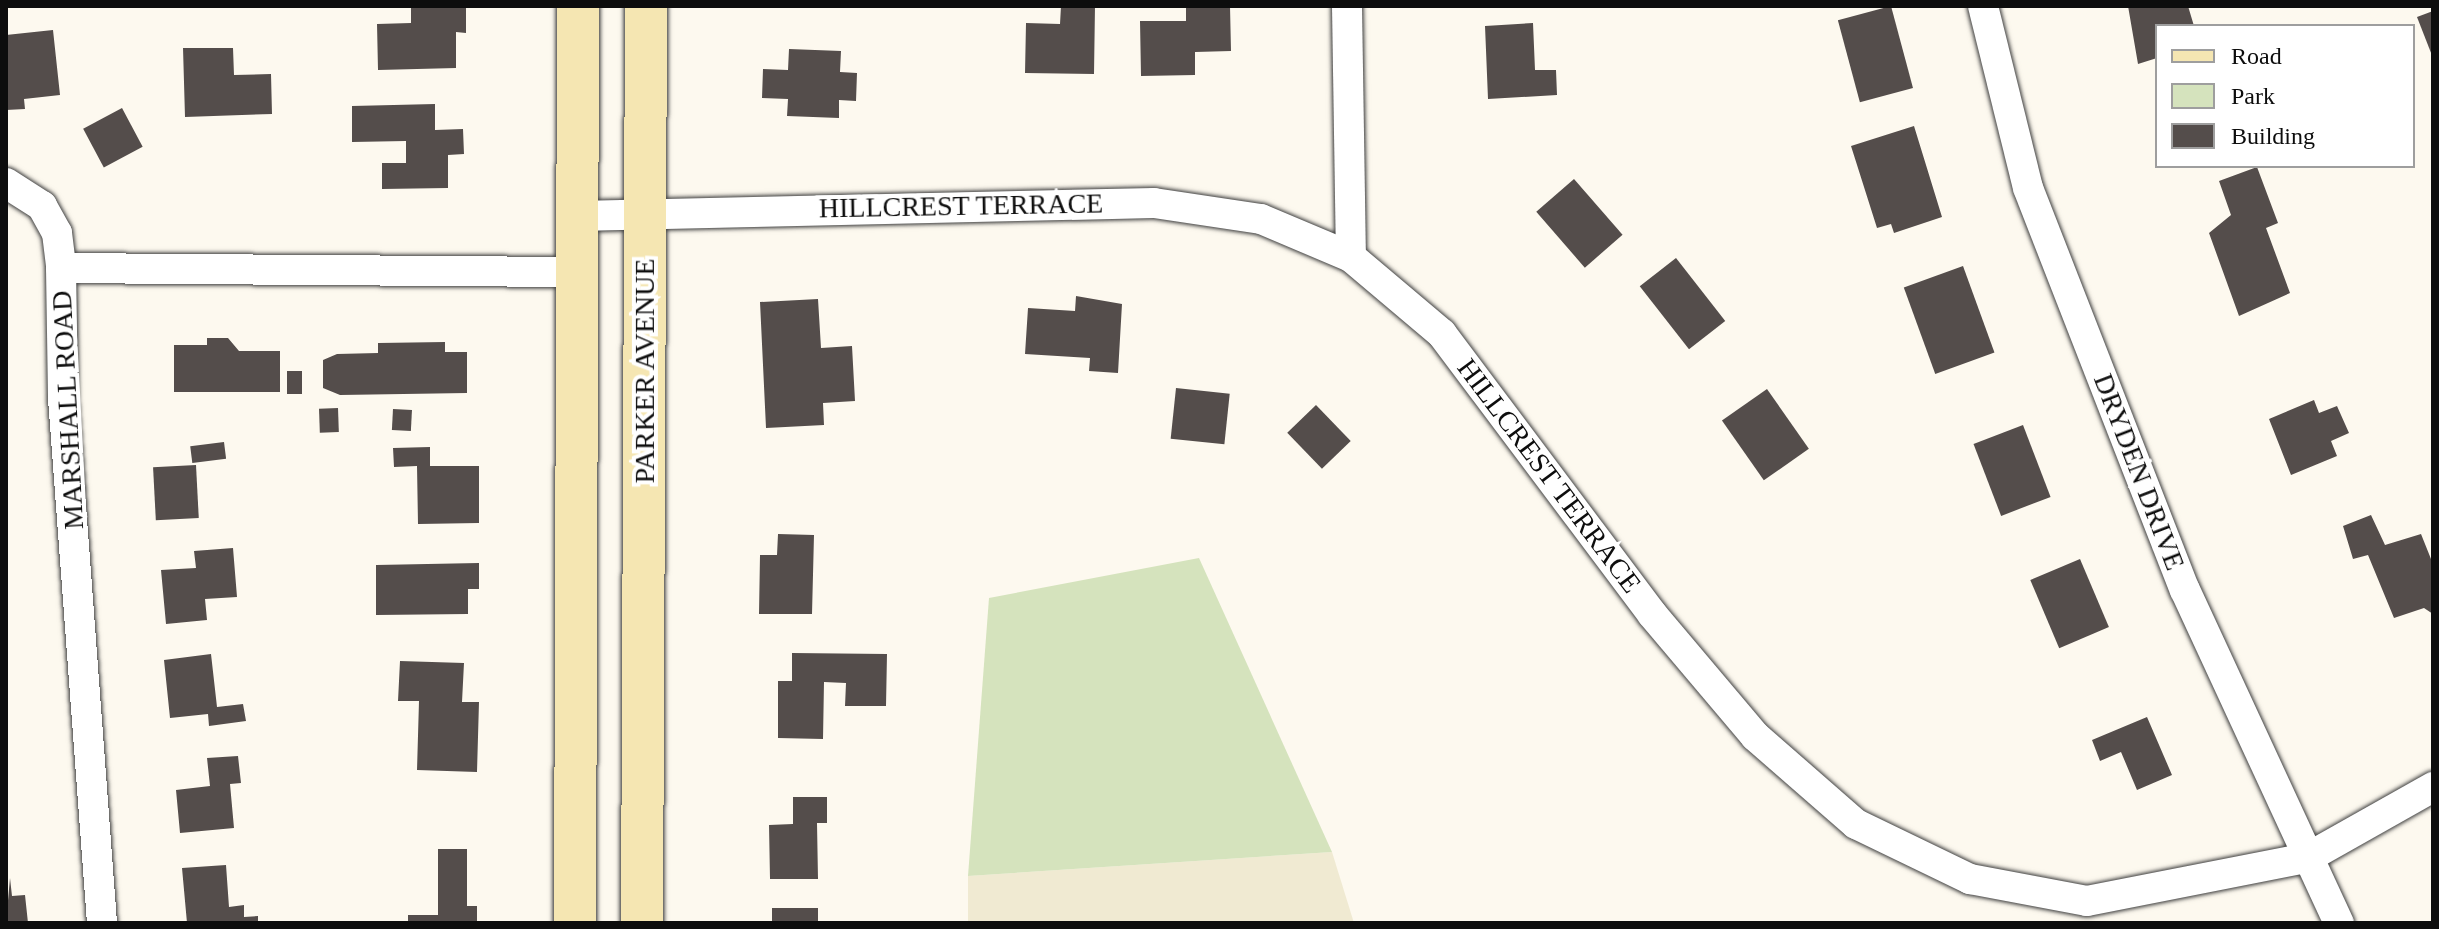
<!DOCTYPE html>
<html>
<head>
<meta charset="utf-8">
<style>
  body { margin:0 }
  #map { position:relative; width:2439px; height:929px; overflow:hidden; background:#fdf9ef; font-family:"Times New Roman",serif }
  div>[style] { position:absolute }
  .farmland>* { inset:0; background:#f0ead2 }
  .green>* { inset:0; background:#d5e3bd }
  .building>* { inset:0; background:#544d4b; transform-origin:0 0 }
  .roads { filter:drop-shadow(0 0 2px #404040) drop-shadow(0 0 2px #404040) }
  .street>* { height:30px; margin:-15px; padding:0 15px; transform-origin:15px; border-radius:15px; background:#fff }
  .secondary>* { height:42px; margin:-21px; padding:0 21px; transform-origin:21px; border-radius:21px; background:#f5e6b2 }
  span { translate:-50% -50%; white-space:nowrap; text-align:center; line-height:1.15; -webkit-text-stroke:8px #fff; paint-order:stroke }
  .street-label { font-size:28px; color:#0d0d0d }
  .frame { position:absolute; inset:0; border:8px solid #0d0d0d; pointer-events:none }
  .legend { position:absolute; left:2155px; top:24px; width:260px; height:144px; box-sizing:border-box; background:#fff; border:2px solid #9e9e9e; margin:0; padding:10px 14px; list-style:none; font-size:24px; color:#0d0d0d }
  .legend li { display:flex; align-items:center; gap:16px; height:40px }
  .legend b { width:40px; border:2px solid #9e9e9e }
</style>
</head>
<body>
<div id="map">
  <div class="farmland">
    <i style="clip-path:polygon(1332px 852px,1354px 923px,968px 923px,968px 876px)"></i>
  </div>
  <div class="green">
    <i style="clip-path:polygon(1199px 558px,1332px 852px,968px 876px,989px 598px)"></i>
  </div>
  <div class="building">
    <i style="clip-path:polygon(411px 6px,466px 6px,466px 33px,456px 32px,456px 68px,378px 70px,377px 24px,411px 23px)"></i>
    <i style="clip-path:polygon(1061px 6px,1095px 6px,1094px 74px,1025px 73px,1026px 23px,1060px 24px)"></i>
    <i style="clip-path:polygon(1186px 6px,1230px 6px,1231px 51px,1195px 52px,1195px 75px,1141px 76px,1140px 21px,1186px 21px)"></i>
    <i style="left:1891px;top:6px;width:85px;height:55px;rotate:75deg"></i>
    <i style="clip-path:polygon(2128px 6px,2188px 6px,2194px 26px,2157px 26px,2157px 58px,2138px 64px)"></i>
    <i style="clip-path:polygon(2433px 11px,2433px 58px,2417px 17px)"></i>
    <i style="clip-path:polygon(1533px 23px,1535px 70px,1556px 70px,1557px 95px,1488px 99px,1485px 26px)"></i>
    <i style="clip-path:polygon(53px 30px,60px 95px,24px 99px,25px 109px,6px 110px,6px 35px)"></i>
    <i style="clip-path:polygon(183px 48px,233px 48px,234px 75px,271px 74px,272px 114px,185px 117px)"></i>
    <i style="clip-path:polygon(789px 49px,841px 51px,840px 72px,857px 73px,856px 101px,839px 100px,839px 118px,787px 116px,788px 99px,762px 98px,763px 69px,788px 70px)"></i>
    <i style="clip-path:polygon(435px 104px,435px 130px,463px 129px,464px 154px,448px 155px,448px 188px,382px 189px,382px 163px,406px 163px,406px 141px,352px 142px,352px 106px)"></i>
    <i style="left:122px;top:108px;width:44px;height:44px;rotate:62deg"></i>
    <i style="clip-path:polygon(1914px 126px,1942px 217px,1894px 233px,1891px 224px,1877px 228px,1851px 146px)"></i>
    <i style="clip-path:polygon(2257px 167px,2278px 223px,2266px 228px,2290px 293px,2239px 316px,2209px 233px,2231px 215px,2219px 181px)"></i>
    <i style="left:1574px;top:179px;width:74px;height:50px;rotate:49deg"></i>
    <i style="left:1676px;top:258px;width:80px;height:46px;rotate:52deg"></i>
    <i style="left:1963px;top:266px;width:92px;height:63px;rotate:70deg"></i>
    <i style="clip-path:polygon(1076px 296px,1122px 304px,1118px 373px,1089px 371px,1090px 358px,1025px 354px,1028px 308px,1075px 311px)"></i>
    <i style="clip-path:polygon(818px 299px,821px 348px,852px 346px,855px 401px,823px 403px,824px 425px,766px 428px,760px 302px)"></i>
    <i style="clip-path:polygon(207px 338px,228px 338px,239px 351px,280px 351px,280px 392px,174px 392px,174px 345px,207px 345px)"></i>
    <i style="clip-path:polygon(445px 342px,445px 352px,467px 352px,467px 393px,340px 395px,323px 388px,323px 360px,337px 354px,378px 353px,378px 343px)"></i>
    <i style="left:287px;top:371px;width:15px;height:23px"></i>
    <i style="left:1176px;top:388px;width:54px;height:51px;rotate:6deg"></i>
    <i style="left:1767px;top:389px;width:73px;height:55px;rotate:55deg"></i>
    <i style="clip-path:polygon(2314px 400px,2319px 413px,2337px 406px,2349px 433px,2331px 441px,2337px 456px,2291px 475px,2269px 419px)"></i>
    <i style="left:1316px;top:405px;width:50px;height:40px;rotate:46deg"></i>
    <i style="left:338px;top:408px;width:24px;height:19px;rotate:88deg"></i>
    <i style="left:393px;top:409px;width:19px;height:21px;rotate:3deg"></i>
    <i style="left:2023px;top:425px;width:77px;height:53px;rotate:69deg"></i>
    <i style="left:224px;top:442px;width:17px;height:34px;rotate:83deg"></i>
    <i style="clip-path:polygon(430px 447px,430px 466px,479px 466px,479px 523px,418px 524px,417px 466px,394px 467px,393px 448px)"></i>
    <i style="left:196px;top:465px;width:53px;height:43px;rotate:87deg"></i>
    <i style="clip-path:polygon(2371px 515px,2385px 545px,2421px 534px,2433px 564px,2433px 614px,2424px 608px,2394px 618px,2368px 555px,2353px 559px,2343px 526px)"></i>
    <i style="clip-path:polygon(778px 534px,814px 535px,812px 614px,759px 614px,760px 555px,777px 555px)"></i>
    <i style="clip-path:polygon(233px 548px,237px 597px,205px 599px,207px 620px,166px 624px,161px 570px,196px 568px,194px 551px)"></i>
    <i style="left:2080px;top:559px;width:74px;height:54px;rotate:67deg"></i>
    <i style="clip-path:polygon(479px 563px,479px 589px,468px 589px,468px 614px,376px 615px,376px 565px)"></i>
    <i style="clip-path:polygon(792px 653px,887px 654px,886px 706px,845px 706px,846px 683px,824px 682px,823px 739px,778px 738px,778px 681px,792px 681px)"></i>
    <i style="clip-path:polygon(211px 654px,217px 707px,243px 704px,246px 721px,209px 726px,208px 714px,170px 718px,164px 660px)"></i>
    <i style="clip-path:polygon(400px 661px,464px 663px,462px 702px,479px 702px,477px 772px,417px 770px,419px 701px,398px 701px)"></i>
    <i style="clip-path:polygon(2147px 717px,2172px 775px,2137px 790px,2121px 752px,2100px 761px,2092px 740px)"></i>
    <i style="clip-path:polygon(238px 756px,241px 783px,230px 784px,234px 828px,180px 833px,176px 790px,210px 786px,207px 758px)"></i>
    <i style="clip-path:polygon(793px 797px,827px 797px,827px 823px,817px 823px,818px 879px,770px 879px,769px 825px,793px 824px)"></i>
    <i style="clip-path:polygon(438px 849px,467px 849px,467px 906px,477px 906px,477px 923px,408px 923px,408px 915px,438px 915px)"></i>
    <i style="clip-path:polygon(226px 865px,229px 907px,244px 905px,244px 917px,258px 916px,258px 923px,187px 923px,182px 868px)"></i>
    <i style="clip-path:polygon(10px 878px,12px 896px,25px 895px,28px 923px,6px 923px)"></i>
    <i style="left:772px;top:908px;width:46px;height:15px"></i>
  </div>
  <div class="roads">
    <div class="street">
      <i style="left:1347px;top:6px;width:251px;rotate:89.1deg"></i>
      <i style="left:1983px;top:6px;width:187px;rotate:76.1deg"></i>
      <i style="left:2028px;top:188px;width:432px;rotate:68.7deg"></i>
      <i style="left:2185px;top:590px;width:367px;rotate:65.2deg"></i>
      <i style="left:6px;top:183px;width:43px;rotate:32.6deg"></i>
      <i style="left:42px;top:206px;width:31px;rotate:61deg"></i>
      <i style="left:57px;top:233px;width:35px;rotate:83deg"></i>
      <i style="left:61px;top:268px;width:130px;rotate:89.1deg"></i>
      <i style="left:63px;top:398px;width:526px;rotate:85.75deg"></i>
      <i style="left:577px;top:216px;width:577px;rotate:-1.29deg"></i>
      <i style="left:1154px;top:203px;width:108px;rotate:8.5deg"></i>
      <i style="left:1261px;top:219px;width:98px;rotate:22.9deg"></i>
      <i style="left:1351px;top:257px;width:119px;rotate:40.2deg"></i>
      <i style="left:1442px;top:334px;width:350px;rotate:53.1deg"></i>
      <i style="left:1652px;top:614px;width:160px;rotate:49.8deg"></i>
      <i style="left:1755px;top:736px;width:134px;rotate:41.1deg"></i>
      <i style="left:1856px;top:824px;width:127px;rotate:25.8deg"></i>
      <i style="left:1970px;top:879px;width:119px;rotate:10.6deg"></i>
      <i style="left:2087px;top:901px;width:224px;rotate:-11.1deg"></i>
      <i style="left:2307px;top:858px;width:145px;rotate:-29.4deg"></i>
      <i style="left:61px;top:268px;width:515px;rotate:0.45deg"></i>
    </div>
    <div class="secondary">
      <i style="left:575px;top:923px;width:917px;rotate:-89.81deg"></i>
      <i style="left:642px;top:923px;width:917px;rotate:-89.75deg"></i>
    </div>
  </div>
  <div class="street-label">
    <span style="left:961px;top:206px;rotate:-1deg">HILLCREST TERRACE</span>
    <span style="left:645px;top:371px;rotate:-90deg">PARKER AVENUE</span>
    <span style="left:68px;top:410px;rotate:-93deg">MARSHALL ROAD</span>
    <span style="left:2139px;top:472px;rotate:69deg">DRYDEN DRIVE</span>
    <span style="left:1549px;top:476px;rotate:53deg">HILLCREST TERRACE</span>
  </div>
  <div class="frame"></div>
  <ul class="legend">
  <li><b style="height:10px;background:#f5e6b2"></b>Road</li>
  <li><b style="height:22px;background:#d5e3bd"></b>Park</li>
  <li><b style="height:22px;background:#544d4b"></b>Building</li>
  </ul>
</div>
</body>
</html>
